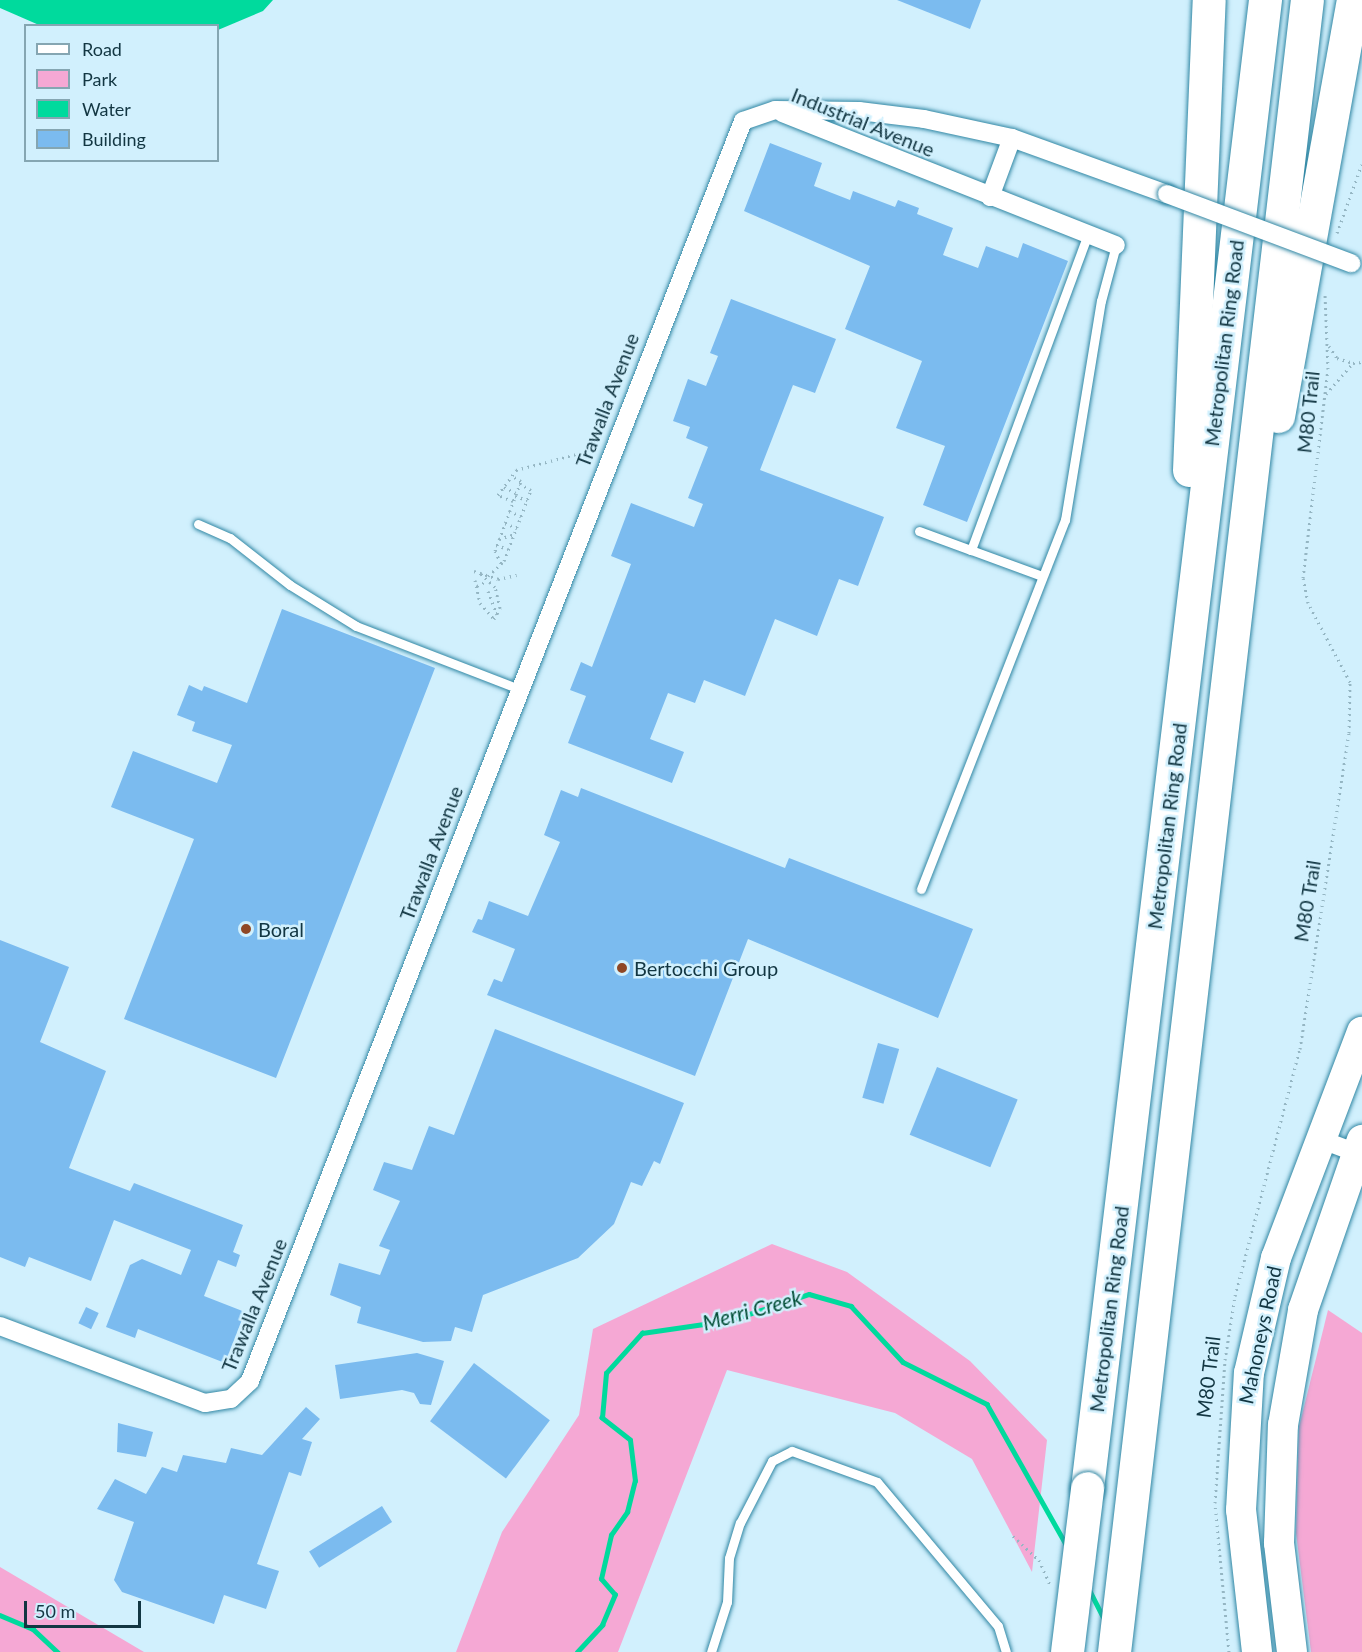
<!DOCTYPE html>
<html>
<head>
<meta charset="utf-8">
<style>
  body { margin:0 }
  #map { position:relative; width:1362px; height:1652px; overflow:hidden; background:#d1f0fd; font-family:Lato,sans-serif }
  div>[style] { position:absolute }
  .green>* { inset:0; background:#f5a8d4 }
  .water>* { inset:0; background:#00da9d }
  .stream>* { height:4.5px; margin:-2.25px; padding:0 2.25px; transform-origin:2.25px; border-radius:2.25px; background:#00da9d }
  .building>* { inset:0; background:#7bbbef; transform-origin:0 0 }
  .path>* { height:3px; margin-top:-1.5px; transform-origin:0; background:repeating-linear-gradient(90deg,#95b6c3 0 1.5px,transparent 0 6px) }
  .roads { filter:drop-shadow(0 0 2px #3187a4) drop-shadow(0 0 2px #3187a4) }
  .service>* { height:9px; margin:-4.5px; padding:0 4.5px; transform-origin:4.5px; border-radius:4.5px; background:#fff }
  .minor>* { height:18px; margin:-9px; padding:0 9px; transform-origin:9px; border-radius:9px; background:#fff }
  .primary>* { height:30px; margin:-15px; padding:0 15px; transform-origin:15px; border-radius:15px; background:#fff }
  .motorway>* { height:33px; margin:-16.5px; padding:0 16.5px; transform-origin:16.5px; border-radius:16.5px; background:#fff }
  .bridges { filter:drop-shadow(0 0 2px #3187a4) drop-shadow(0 0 2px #3187a4) }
  .minor-bridge>* { height:18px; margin:-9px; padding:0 9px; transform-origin:9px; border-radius:9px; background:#fff }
  .motorway-bridge>* { height:33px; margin:-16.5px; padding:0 16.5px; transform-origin:16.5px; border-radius:16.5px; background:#fff }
  .dots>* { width:16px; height:16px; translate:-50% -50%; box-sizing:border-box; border:3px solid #d1f0fd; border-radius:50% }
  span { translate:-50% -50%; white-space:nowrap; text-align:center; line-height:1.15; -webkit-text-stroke:5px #d1f0fd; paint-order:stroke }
  .street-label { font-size:20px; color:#123642 }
  .poi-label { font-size:20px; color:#123642 }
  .left { translate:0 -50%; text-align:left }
  .water-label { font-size:21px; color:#004d35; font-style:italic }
  .legend { position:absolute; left:24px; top:24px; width:195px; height:138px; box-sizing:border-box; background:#d1f0fd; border:2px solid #85a6b2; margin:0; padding:8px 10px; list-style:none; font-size:18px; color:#123642 }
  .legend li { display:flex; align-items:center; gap:12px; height:30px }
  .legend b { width:30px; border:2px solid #85a6b2 }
  .scale { position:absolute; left:24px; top:1601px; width:117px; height:27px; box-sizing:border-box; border:3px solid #123642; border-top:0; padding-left:8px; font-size:18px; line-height:21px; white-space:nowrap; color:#123642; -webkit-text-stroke:4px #d1f0fd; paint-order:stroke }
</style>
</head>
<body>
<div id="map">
  <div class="green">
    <i style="clip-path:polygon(772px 1244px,847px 1272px,970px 1361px,1047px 1440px,1032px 1572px,972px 1459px,895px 1413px,727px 1370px,618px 1652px,456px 1652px,502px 1532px,579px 1415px,593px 1329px)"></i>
    <i style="clip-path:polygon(1328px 1310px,1362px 1333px,1362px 1652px,1311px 1652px,1296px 1533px,1299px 1427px)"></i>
    <i style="clip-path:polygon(0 1567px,144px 1652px,0 1652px)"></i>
  </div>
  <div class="water">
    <i style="clip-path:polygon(0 0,273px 0,263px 11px,218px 30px,218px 26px,39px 25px,0 8px)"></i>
  </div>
  <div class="stream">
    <i style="left:1089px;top:1589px;width:34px;rotate:63deg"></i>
    <i style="left:0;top:1615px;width:36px;rotate:23deg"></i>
    <i style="left:33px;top:1629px;width:34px;rotate:43deg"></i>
    <i style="left:577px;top:1652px;width:37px;rotate:-47deg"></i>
    <i style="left:602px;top:1625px;width:33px;rotate:-67deg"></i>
    <i style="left:615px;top:1595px;width:21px;rotate:-131deg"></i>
    <i style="left:601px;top:1579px;width:45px;rotate:-77.2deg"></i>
    <i style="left:611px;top:1535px;width:28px;rotate:-55deg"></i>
    <i style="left:627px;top:1512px;width:32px;rotate:-76deg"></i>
    <i style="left:635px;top:1481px;width:41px;rotate:-97deg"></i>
    <i style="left:630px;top:1440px;width:36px;rotate:-142deg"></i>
    <i style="left:602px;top:1418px;width:45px;rotate:-84.9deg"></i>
    <i style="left:606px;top:1373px;width:54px;rotate:-48deg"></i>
    <i style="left:642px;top:1333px;width:90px;rotate:-8.3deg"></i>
    <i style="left:731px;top:1320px;width:82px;rotate:-18.4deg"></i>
    <i style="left:809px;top:1294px;width:44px;rotate:15.9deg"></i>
    <i style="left:851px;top:1306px;width:76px;rotate:47.1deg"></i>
    <i style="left:903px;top:1362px;width:94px;rotate:26.6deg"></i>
    <i style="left:987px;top:1404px;width:161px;rotate:60.6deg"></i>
  </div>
  <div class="building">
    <i style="clip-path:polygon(897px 0,981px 0,970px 29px)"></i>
    <i style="clip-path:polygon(770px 143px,822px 163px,814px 186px,850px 200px,853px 191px,895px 207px,898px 200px,919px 208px,917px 214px,953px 228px,943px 255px,978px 268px,986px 246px,1018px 258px,1023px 243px,1068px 261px,967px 522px,923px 505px,945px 446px,896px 428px,922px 361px,845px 329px,870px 266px,744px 211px)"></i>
    <i style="clip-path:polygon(731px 299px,836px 339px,815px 393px,793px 385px,760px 470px,884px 517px,858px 586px,839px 579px,817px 636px,775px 619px,745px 696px,704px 680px,695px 703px,668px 693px,650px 739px,684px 752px,672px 783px,568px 743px,586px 696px,570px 690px,581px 662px,592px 667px,631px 564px,611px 556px,631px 503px,694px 527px,703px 504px,688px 498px,708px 447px,686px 438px,690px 427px,673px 421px,688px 379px,706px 386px,718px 356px,710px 353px)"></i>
    <i style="clip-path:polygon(282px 609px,435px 668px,276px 1078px,124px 1019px,194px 839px,111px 807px,133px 751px,217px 783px,232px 745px,192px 731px,195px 722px,177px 715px,189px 685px,202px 691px,204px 686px,247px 703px)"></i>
    <i style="clip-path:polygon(581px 788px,785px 868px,789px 858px,973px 929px,938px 1018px,748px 939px,695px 1076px,487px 995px,494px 979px,502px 982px,515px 949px,472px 932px,478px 919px,482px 920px,489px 901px,528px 916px,560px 842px,544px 835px,561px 790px,578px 797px)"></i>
    <i style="clip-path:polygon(0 940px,69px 967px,40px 1042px,106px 1071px,69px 1168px,130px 1191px,134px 1183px,243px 1225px,233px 1252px,240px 1255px,236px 1267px,218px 1260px,204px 1296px,245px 1312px,225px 1363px,138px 1329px,135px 1338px,106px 1327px,130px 1265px,142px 1259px,181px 1275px,191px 1250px,114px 1220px,91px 1281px,29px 1257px,25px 1267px,0 1257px)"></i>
    <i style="clip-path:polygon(495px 1029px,684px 1103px,660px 1164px,654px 1161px,642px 1186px,631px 1182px,614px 1224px,578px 1258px,483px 1295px,472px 1332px,455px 1327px,451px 1341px,423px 1342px,357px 1323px,361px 1307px,330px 1295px,339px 1263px,380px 1275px,390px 1250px,379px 1246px,400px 1201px,373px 1190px,384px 1162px,412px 1170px,429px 1126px,454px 1135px)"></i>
    <i style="left:878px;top:1043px;width:22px;height:57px;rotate:16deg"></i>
    <i style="left:937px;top:1067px;width:87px;height:73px;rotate:22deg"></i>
    <i style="left:86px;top:1307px;width:14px;height:18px;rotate:25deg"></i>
    <i style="clip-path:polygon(417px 1353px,444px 1361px,431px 1405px,420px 1404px,414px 1393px,402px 1390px,340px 1399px,335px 1365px)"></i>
    <i style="left:474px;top:1363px;width:95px;height:73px;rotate:37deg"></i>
    <i style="clip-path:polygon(306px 1407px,320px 1419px,302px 1439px,312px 1442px,301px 1476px,289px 1472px,257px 1564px,279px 1571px,266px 1609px,224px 1595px,214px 1624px,122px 1592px,114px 1580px,134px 1522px,97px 1509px,115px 1479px,146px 1494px,162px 1467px,177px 1472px,183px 1455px,226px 1463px,231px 1448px,262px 1455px)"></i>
    <i style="clip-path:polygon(118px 1423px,153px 1432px,146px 1457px,117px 1452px)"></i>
    <i style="left:382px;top:1506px;width:19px;height:86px;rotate:58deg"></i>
  </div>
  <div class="path">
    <i style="left:1337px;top:233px;width:73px;rotate:-70.1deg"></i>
    <i style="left:1329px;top:346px;width:14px;rotate:56deg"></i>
    <i style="left:1337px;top:358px;width:17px;rotate:17deg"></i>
    <i style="left:1326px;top:394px;width:41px;rotate:-48.9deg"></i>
    <i style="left:1353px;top:363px;width:9px;rotate:-6deg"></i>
    <i style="left:504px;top:487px;width:13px;rotate:27deg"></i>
    <i style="left:515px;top:496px;width:13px;rotate:18deg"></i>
    <i style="left:513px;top:501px;width:16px;rotate:-158deg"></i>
    <i style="left:498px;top:495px;width:31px;rotate:-54deg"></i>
    <i style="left:516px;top:470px;width:70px;rotate:-14.8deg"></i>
    <i style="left:509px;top:511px;width:13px;rotate:23deg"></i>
    <i style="left:505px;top:523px;width:13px;rotate:23deg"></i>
    <i style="left:499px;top:539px;width:16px;rotate:-18deg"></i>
    <i style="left:496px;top:545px;width:13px;rotate:18deg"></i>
    <i style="left:501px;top:563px;width:13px;rotate:-117deg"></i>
    <i style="left:495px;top:551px;width:75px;rotate:-69.6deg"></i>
    <i style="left:521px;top:481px;width:10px;rotate:-151deg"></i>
    <i style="left:474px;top:571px;width:25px;rotate:18deg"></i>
    <i style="left:498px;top:579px;width:19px;rotate:-12deg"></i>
    <i style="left:488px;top:576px;width:22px;rotate:-43deg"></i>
    <i style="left:504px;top:561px;width:76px;rotate:-69.2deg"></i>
    <i style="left:531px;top:490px;width:13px;rotate:-151deg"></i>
    <i style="left:475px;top:580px;width:24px;rotate:78deg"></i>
    <i style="left:480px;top:603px;width:21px;rotate:49deg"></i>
    <i style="left:494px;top:619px;width:13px;rotate:-61deg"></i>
    <i style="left:500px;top:608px;width:22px;rotate:-103deg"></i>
    <i style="left:495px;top:587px;width:21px;rotate:-137deg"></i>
    <i style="left:477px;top:586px;width:11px;rotate:-27deg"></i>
    <i style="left:488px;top:591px;width:25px;rotate:69deg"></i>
    <i style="left:1013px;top:1536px;width:35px;rotate:43deg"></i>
    <i style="left:1039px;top:1560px;width:27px;rotate:66deg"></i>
    <i style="left:1229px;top:1652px;width:150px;rotate:-95.4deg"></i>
    <i style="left:1215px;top:1503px;width:143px;rotate:-86deg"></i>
    <i style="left:1225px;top:1360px;width:65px;rotate:-81.1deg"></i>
    <i style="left:1235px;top:1296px;width:255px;rotate:-75.3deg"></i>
    <i style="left:1300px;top:1049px;width:320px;rotate:-81.2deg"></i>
    <i style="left:1349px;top:733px;width:51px;rotate:-88.9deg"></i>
    <i style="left:1350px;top:682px;width:89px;rotate:-118deg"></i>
    <i style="left:1308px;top:603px;width:25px;rotate:-101deg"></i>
    <i style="left:1303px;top:578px;width:210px;rotate:-83.2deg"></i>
    <i style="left:1328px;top:369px;width:75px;rotate:-92.3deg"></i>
  </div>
  <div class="roads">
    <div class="service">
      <i style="left:198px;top:524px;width:35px;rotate:24deg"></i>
      <i style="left:230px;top:538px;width:76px;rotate:38.1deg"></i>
      <i style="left:290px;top:585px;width:78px;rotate:31.8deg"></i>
      <i style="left:356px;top:626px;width:175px;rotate:21.1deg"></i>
      <i style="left:919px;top:531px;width:55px;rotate:20.1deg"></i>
      <i style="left:1042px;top:576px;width:76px;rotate:-159.9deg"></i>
      <i style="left:971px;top:550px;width:337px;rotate:-69.7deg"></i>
      <i style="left:921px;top:889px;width:396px;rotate:-68.7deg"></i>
      <i style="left:1065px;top:520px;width:222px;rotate:-80.7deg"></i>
      <i style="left:1101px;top:301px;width:58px;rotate:-75deg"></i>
      <i style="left:711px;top:1652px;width:52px;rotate:-72.3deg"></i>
      <i style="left:727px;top:1602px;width:44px;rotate:-87.4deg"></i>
      <i style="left:729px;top:1558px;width:37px;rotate:-73deg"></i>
      <i style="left:740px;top:1523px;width:70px;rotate:-62.7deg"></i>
      <i style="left:772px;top:1461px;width:22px;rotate:-27deg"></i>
      <i style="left:792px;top:1451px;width:90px;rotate:20deg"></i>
      <i style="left:877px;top:1482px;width:188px;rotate:50deg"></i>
      <i style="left:998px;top:1626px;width:27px;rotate:73deg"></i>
    </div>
    <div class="minor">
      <i style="left:782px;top:113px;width:359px;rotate:21.6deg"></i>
      <i style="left:990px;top:197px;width:63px;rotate:-69.6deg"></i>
      <i style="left:1320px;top:1139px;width:45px;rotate:20.9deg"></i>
      <i style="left:0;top:1326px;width:219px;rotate:20.6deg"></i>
      <i style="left:205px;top:1403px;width:26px;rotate:-9deg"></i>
      <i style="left:231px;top:1399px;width:26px;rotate:-43deg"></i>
      <i style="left:250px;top:1381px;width:1353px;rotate:-68.63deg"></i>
      <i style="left:743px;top:121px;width:34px;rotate:-19deg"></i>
      <i style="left:775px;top:110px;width:84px;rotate:0.7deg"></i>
      <i style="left:859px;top:111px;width:65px;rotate:7deg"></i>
      <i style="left:924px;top:119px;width:90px;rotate:12.2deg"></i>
      <i style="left:1012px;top:138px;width:165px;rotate:19.9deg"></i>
    </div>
    <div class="primary">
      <i style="left:1257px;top:1652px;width:143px;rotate:-96.4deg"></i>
      <i style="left:1241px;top:1510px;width:137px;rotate:-86.7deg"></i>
      <i style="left:1249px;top:1373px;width:118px;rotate:-76.8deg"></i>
      <i style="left:1276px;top:1258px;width:242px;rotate:-69.2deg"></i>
      <i style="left:1292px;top:1652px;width:110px;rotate:-96.8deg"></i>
      <i style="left:1279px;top:1543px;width:118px;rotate:-88.1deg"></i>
      <i style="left:1283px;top:1425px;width:117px;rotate:-80.1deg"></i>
      <i style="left:1303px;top:1310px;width:180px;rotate:-70.9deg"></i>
    </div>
    <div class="motorway">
      <i style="left:1278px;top:416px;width:423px;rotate:-79.8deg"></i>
      <i style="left:1189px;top:470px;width:470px;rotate:-87.6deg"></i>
      <i style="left:1087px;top:1488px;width:1499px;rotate:-83.18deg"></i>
      <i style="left:1114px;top:1652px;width:1663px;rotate:-83.34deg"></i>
    </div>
  </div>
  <div class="bridges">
    <div class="minor-bridge">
      <i style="left:1167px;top:194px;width:197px;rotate:20.6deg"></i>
    </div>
    <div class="motorway-bridge">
      <i style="left:1067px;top:1652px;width:165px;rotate:-83deg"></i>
    </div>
  </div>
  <div class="dots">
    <i style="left:246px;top:929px;background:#8f4725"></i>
    <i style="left:622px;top:968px;background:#8f4725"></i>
  </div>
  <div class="street-label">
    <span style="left:863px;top:122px;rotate:22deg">Industrial Avenue</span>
    <span style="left:1224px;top:343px;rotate:-83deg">Metropolitan Ring Road</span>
    <span style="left:607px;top:400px;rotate:-69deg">Trawalla Avenue</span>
    <span style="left:1308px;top:412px;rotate:-84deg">M80 Trail</span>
    <span style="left:1167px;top:826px;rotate:-83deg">Metropolitan Ring Road</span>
    <span style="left:431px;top:853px;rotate:-69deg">Trawalla Avenue</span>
    <span style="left:1307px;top:901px;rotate:-81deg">M80 Trail</span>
    <span style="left:254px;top:1305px;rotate:-68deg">Trawalla Avenue</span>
    <span style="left:1109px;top:1309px;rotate:-83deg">Metropolitan Ring Road</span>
    <span style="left:1260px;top:1335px;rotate:-78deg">Mahoneys Road</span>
    <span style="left:1208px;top:1377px;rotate:-83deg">M80 Trail</span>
  </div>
  <div class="poi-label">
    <span class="left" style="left:258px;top:929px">Boral</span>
    <span class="left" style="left:634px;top:968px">Bertocchi Group</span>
  </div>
  <div class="water-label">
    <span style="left:752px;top:1310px;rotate:-15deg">Merri Creek</span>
  </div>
  <ul class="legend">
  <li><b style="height:8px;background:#fff"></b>Road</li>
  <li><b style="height:16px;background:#f5a8d4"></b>Park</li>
  <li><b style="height:16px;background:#00da9d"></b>Water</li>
  <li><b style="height:16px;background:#7bbbef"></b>Building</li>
  </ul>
  <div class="scale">50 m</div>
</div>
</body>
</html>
